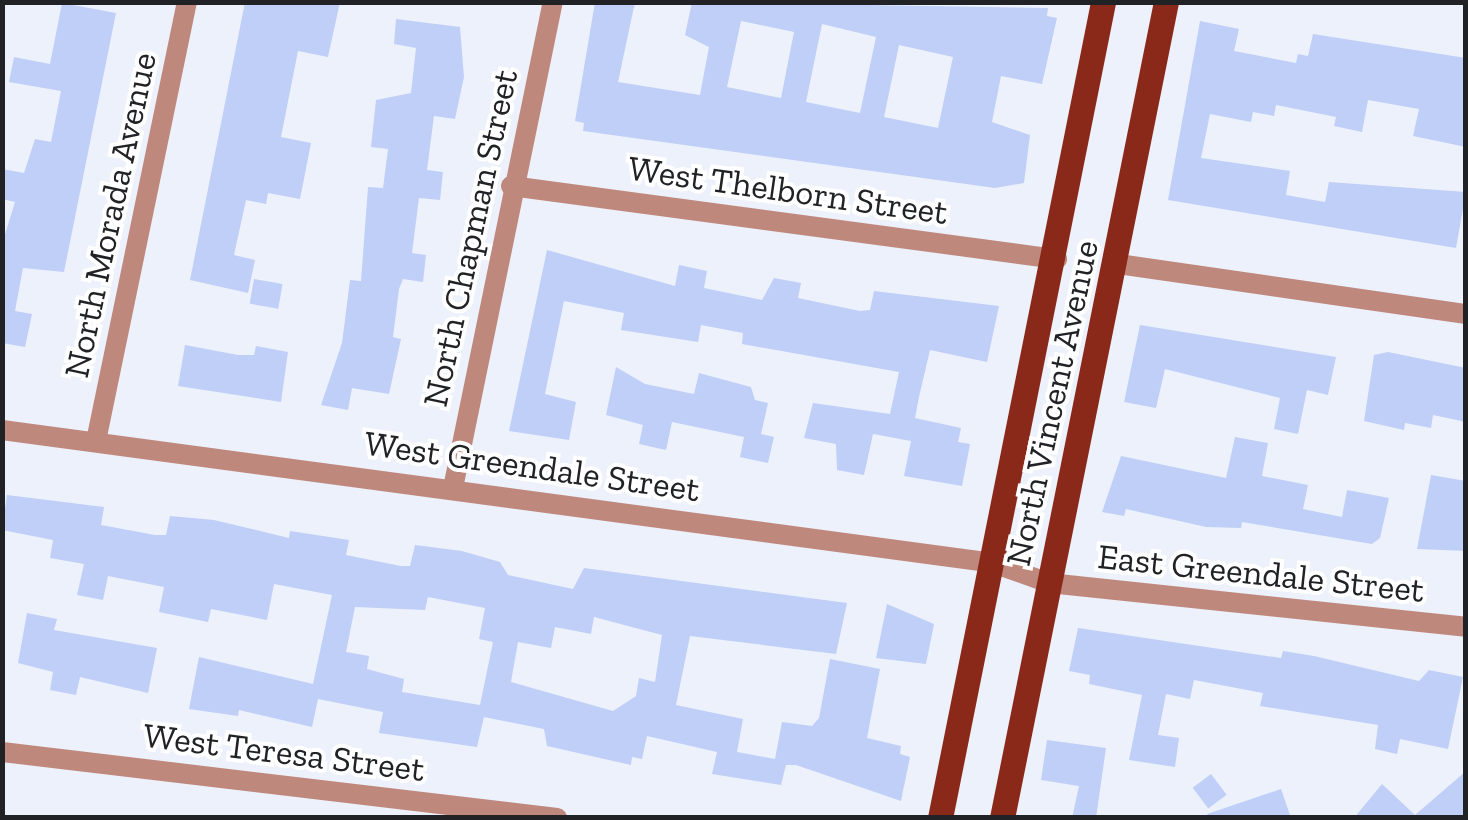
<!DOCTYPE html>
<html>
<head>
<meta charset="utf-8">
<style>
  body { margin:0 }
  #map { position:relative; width:1468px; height:820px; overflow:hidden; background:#edf1fb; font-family:"Zilla Slab",serif }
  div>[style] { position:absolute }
  .building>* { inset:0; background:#bfcff7; transform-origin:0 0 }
  .street>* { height:20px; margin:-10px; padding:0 10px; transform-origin:10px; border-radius:10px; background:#bf887c }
  .primary>* { height:25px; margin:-12.5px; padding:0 12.5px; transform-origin:12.5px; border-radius:12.5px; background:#8a2919 }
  span { translate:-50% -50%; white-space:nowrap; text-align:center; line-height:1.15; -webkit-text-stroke:8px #fff; paint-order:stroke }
  .street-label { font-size:35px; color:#212225 }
  .frame { position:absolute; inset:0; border:5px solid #212225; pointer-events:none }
</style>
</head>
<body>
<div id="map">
  <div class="building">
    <i style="clip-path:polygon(245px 2px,340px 2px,328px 57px,298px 51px,281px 137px,311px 143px,300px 199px,268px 193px,266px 204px,246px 200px,234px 255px,255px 260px,248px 293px,190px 280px)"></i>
    <i style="clip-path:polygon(evenodd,595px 2px,635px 2px,618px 82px,700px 95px,709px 47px,685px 35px,692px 2px,1048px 8px,1047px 16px,1057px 18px,1042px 84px,1001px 76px,992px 122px,1030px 135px,1024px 183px,995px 188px,583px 131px,584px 123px,575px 121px,595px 2px,741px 21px,794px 32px,781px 98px,727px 87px,741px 21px,595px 2px,822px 24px,876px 37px,860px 113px,806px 102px,822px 24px,595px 2px,899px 45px,953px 57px,938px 128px,884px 117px,899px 45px)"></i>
    <i style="clip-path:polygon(62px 3px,116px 13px,64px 272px,23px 268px,15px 311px,32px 314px,25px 347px,2px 343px,2px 244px,15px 202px,2px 199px,2px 169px,24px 173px,35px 139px,51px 142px,61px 91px,9px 82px,14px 57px,50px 64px)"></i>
    <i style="clip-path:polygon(396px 19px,460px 27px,464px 77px,455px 119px,434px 116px,427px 170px,443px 172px,440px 200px,419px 198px,412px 253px,426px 255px,423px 282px,403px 279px,399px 289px,393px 337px,401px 339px,389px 394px,352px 388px,348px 410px,321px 405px,342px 343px,350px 280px,361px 281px,368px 187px,383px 188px,388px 149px,371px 147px,376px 100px,411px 93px,416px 48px,394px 44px)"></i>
    <i style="clip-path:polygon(1200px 21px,1239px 29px,1234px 51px,1296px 63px,1298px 54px,1308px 56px,1313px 34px,1466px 58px,1466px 147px,1413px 136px,1419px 109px,1368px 100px,1362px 132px,1334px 126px,1336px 117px,1276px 105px,1274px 116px,1253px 112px,1251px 122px,1210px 114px,1201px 158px,1290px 171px,1286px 195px,1325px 202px,1329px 182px,1466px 192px,1456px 248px,1168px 200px)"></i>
    <i style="clip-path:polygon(547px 250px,675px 286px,679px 265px,707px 271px,704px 288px,762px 300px,774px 278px,801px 283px,798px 298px,860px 311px,870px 310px,874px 291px,999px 306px,987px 362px,930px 350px,919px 397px,915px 418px,961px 428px,958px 442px,970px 444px,962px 486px,904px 476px,911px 441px,873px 434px,864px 475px,837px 470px,836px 444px,804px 438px,813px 403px,890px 414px,899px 372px,742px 344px,743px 333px,701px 325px,698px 342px,621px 330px,624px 313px,564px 301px,545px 394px,576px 402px,569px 440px,509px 431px)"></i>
    <i style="left:254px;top:279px;width:29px;height:25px;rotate:10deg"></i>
    <i style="clip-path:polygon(1140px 325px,1336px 357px,1328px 395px,1307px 390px,1298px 434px,1274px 429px,1280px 398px,1165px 369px,1156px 408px,1124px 402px)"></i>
    <i style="clip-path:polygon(185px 345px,238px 355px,254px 355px,256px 346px,288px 352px,281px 402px,178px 386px)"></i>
    <i style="clip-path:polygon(1388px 352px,1466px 368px,1466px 422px,1433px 415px,1431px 428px,1405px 423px,1404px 430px,1364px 421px,1374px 355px)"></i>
    <i style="clip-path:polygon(616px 367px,645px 384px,694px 394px,699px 373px,751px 387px,755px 400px,768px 403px,761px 434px,774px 437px,768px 463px,740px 457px,744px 437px,672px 422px,666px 450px,639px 444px,643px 425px,606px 415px)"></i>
    <i style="clip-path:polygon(1235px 437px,1268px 443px,1262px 476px,1308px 485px,1303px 509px,1342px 517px,1347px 490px,1389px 498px,1380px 538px,1372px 544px,1242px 522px,1241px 528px,1206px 527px,1126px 509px,1124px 516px,1102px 512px,1121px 456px,1226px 478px)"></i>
    <i style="clip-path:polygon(1431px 475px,1466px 481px,1466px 551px,1417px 549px)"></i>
    <i style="clip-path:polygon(evenodd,7px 495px,104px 507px,101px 525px,155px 535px,166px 535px,170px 516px,214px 520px,289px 538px,290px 531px,349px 540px,346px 555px,401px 566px,410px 566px,415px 545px,462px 551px,500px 562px,508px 575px,573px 589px,584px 568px,847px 603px,836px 654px,690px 636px,676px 705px,743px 719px,737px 752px,775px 759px,782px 722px,812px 726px,819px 718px,830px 659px,880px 669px,867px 738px,901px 746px,900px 754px,910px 757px,901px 801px,796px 765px,786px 765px,781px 785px,712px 774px,717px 752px,647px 736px,642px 759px,632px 757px,631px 765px,547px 746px,544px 729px,484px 717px,477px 747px,379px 733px,383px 712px,318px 699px,312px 727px,239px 710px,238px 716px,189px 709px,199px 657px,313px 684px,332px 595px,274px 584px,267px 620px,211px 609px,208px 622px,159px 612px,164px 587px,108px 576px,103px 600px,77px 595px,84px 564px,50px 558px,53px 540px,2px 530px,7px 495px,428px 597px,485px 608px,479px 639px,493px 642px,480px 705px,402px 692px,404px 679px,367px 669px,369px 656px,346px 652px,355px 607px,425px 610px,428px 597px,7px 495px,594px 617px,662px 635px,655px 682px,639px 678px,636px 696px,613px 711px,511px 682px,518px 642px,551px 648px,555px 627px,591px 634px,594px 617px)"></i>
    <i style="clip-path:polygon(887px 604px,934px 624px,926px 664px,876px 658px)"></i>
    <i style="clip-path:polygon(27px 613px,57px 619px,54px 630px,157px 648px,148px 693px,80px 677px,76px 695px,50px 690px,53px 672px,18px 663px)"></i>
    <i style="clip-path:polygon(1078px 628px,1281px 658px,1283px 651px,1314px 656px,1419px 681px,1429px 670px,1463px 677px,1448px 749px,1400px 739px,1397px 754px,1375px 749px,1378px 725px,1260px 706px,1263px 693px,1194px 680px,1190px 699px,1166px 694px,1158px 735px,1179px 738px,1175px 767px,1129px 760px,1142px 695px,1089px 684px,1090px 675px,1069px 671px)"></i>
    <i style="clip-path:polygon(1047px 740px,1106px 748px,1096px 818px,1072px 818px,1079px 786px,1041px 780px)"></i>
    <i style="clip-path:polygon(1466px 771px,1466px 818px,1354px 818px,1382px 784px,1415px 815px)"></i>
    <i style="left:1211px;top:774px;width:26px;height:23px;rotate:53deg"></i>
    <i style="clip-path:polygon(1281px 789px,1291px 818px,1208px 818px,1207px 814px)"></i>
  </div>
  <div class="street">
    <i style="left:511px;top:186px;width:551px;rotate:7.62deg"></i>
    <i style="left:1118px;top:264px;width:352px;rotate:8.2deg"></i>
    <i style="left:2px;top:430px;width:1000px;rotate:7.64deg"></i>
    <i style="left:993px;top:563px;width:59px;rotate:19.7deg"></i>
    <i style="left:1049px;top:583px;width:419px;rotate:6deg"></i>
    <i style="left:96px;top:441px;width:448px;rotate:-78.3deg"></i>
    <i style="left:453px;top:488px;width:496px;rotate:-78.4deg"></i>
    <i style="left:2px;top:752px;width:559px;rotate:6.78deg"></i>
  </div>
  <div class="primary">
    <i style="left:940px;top:818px;width:832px;rotate:-78.7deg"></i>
    <i style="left:1002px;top:818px;width:832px;rotate:-78.64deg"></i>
  </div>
  <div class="street-label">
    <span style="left:788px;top:190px;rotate:8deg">West Thelborn Street</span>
    <span style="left:110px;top:215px;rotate:-78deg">North Morada Avenue</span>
    <span style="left:470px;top:238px;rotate:-78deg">North Chapman Street</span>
    <span style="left:1052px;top:403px;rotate:-78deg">North Vincent Avenue</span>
    <span style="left:532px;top:466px;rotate:8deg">West Greendale Street</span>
    <span style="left:1261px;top:573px;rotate:6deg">East Greendale Street</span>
    <span style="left:284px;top:752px;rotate:7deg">West Teresa Street</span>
  </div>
  <div class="frame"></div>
</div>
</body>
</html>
